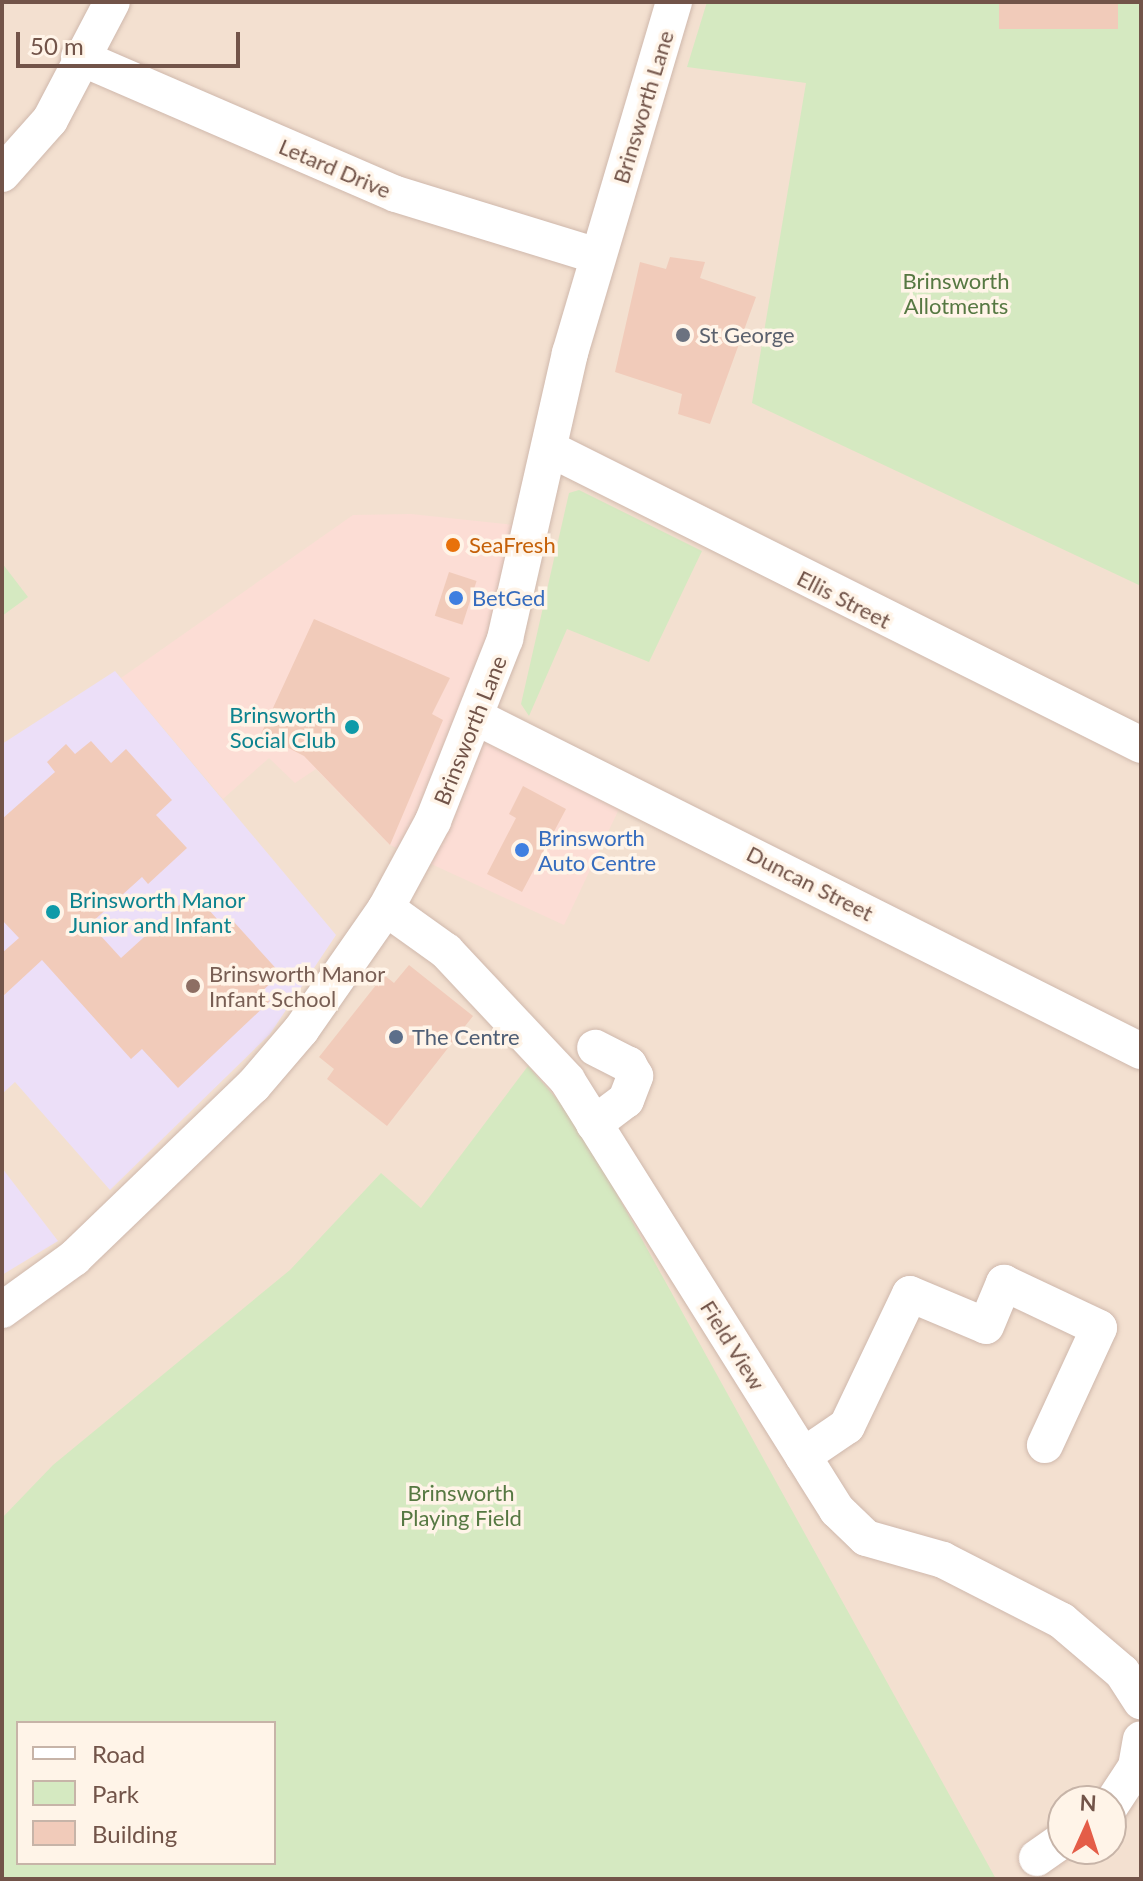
<!DOCTYPE html>
<html>
<head>
<meta charset="utf-8">
<style>
  body { margin:0 }
  #map { position:relative; width:1143px; height:1881px; overflow:hidden; background:#fcefe2; font-family:Lato,sans-serif }
  div>[style] { position:absolute }
  .residential>* { inset:0; background:#f3e0d0 }
  .commercial>* { inset:0; background:#fcddd5 }
  .education>* { inset:0; background:#ecdff8 }
  .green>* { inset:0; background:#d5e9c1 }
  .building>* { inset:0; background:#f1cbba; transform-origin:0 0 }
  .roads { filter:drop-shadow(0 0 2px #cfb8ac) drop-shadow(0 0 2px #cfb8ac) }
  .minor>* { height:36px; margin:-18px; padding:0 18px; transform-origin:18px; border-radius:18px; background:#fff }
  .dots>* { width:22px; height:22px; translate:-50% -50%; box-sizing:border-box; border:4px solid #fff4e8; border-radius:50% }
  span { translate:-50% -50%; white-space:nowrap; text-align:center; line-height:1.15; -webkit-text-stroke:7px #fff4e8; paint-order:stroke }
  .street-label { font-size:22px; color:#725449 }
  .park-label { font-size:22px; color:#567842 }
  .worship-label { font-size:22px; color:#5b616d }
  .left { translate:0 -50%; text-align:left }
  .food-label { font-size:22px; color:#c56008 }
  .shop-label { font-size:22px; color:#366cbe }
  .culture-label { font-size:22px; color:#0d838f }
  .right { translate:-100% -50%; text-align:right }
  .education-label { font-size:22px; color:#785e54 }
  .service-label { font-size:22px; color:#4e5e75 }
  .frame { position:absolute; inset:0; border:4px solid #725449; pointer-events:none }
  .legend { position:absolute; left:16px; top:1721px; width:260px; height:144px; box-sizing:border-box; background:#fff4e8; border:2px solid #c7b4a8; margin:0; padding:10px 14px; list-style:none; font-size:24px; color:#725449 }
  .legend li { display:flex; align-items:center; gap:16px; height:40px }
  .legend b { width:40px; border:2px solid #c7b4a8 }
  .north { position:absolute; left:1047px; top:1785px; width:80px; height:80px; box-sizing:border-box; background:#fff4e8; border:2px solid #c7b4a8; border-radius:50%; rotate:3deg; font-size:22px; font-weight:700; line-height:32px; text-align:center; color:#725449 }
  .north::after { content:''; display:block; margin:auto; width:28px; height:36px; background:#e45d48; clip-path:polygon(50% 0,100% 100%,50% 72%,0 100%) }
  .scale { position:absolute; left:16px; top:32px; width:224px; height:36px; box-sizing:border-box; border:4px solid #725449; border-top:0; padding-left:10px; font-size:24px; line-height:28px; white-space:nowrap; color:#725449; -webkit-text-stroke:6px #fff4e8; paint-order:stroke }
</style>
</head>
<body>
<div id="map">
  <div class="residential">
    <i style="clip-path:polygon(evenodd,2px 2px,1141px 2px,1141px 1879px,2px 1879px,2px 2px,18px 1723px,274px 1723px,274px 1863px,18px 1863px,18px 1723px,2px 2px,1063px 1801px,1111px 1801px,1111px 1849px,1063px 1849px,1063px 1801px)"></i>
  </div>
  <div class="commercial">
    <i style="clip-path:polygon(411px 514px,534px 527px,478px 718px,627px 792px,564px 925px,390px 845px,316px 769px,295px 783px,269px 758px,223px 799px,121px 678px,353px 515px)"></i>
  </div>
  <div class="education">
    <i style="clip-path:polygon(115px 671px,336px 935px,270px 1034px,110px 1190px,15px 1082px,2px 1094px,2px 744px)"></i>
    <i style="clip-path:polygon(2px 1168px,58px 1241px,2px 1275px)"></i>
  </div>
  <div class="green">
    <i style="clip-path:polygon(707px 2px,1141px 2px,1141px 586px,752px 403px,806px 83px,687px 67px)"></i>
    <i style="clip-path:polygon(579px 490px,702px 551px,649px 662px,567px 629px,529px 716px,521px 704px,569px 493px)"></i>
    <i style="clip-path:polygon(2px 563px,28px 597px,2px 616px)"></i>
    <i style="clip-path:polygon(evenodd,528px 1066px,577px 1122px,996px 1879px,2px 1879px,2px 1518px,53px 1465px,290px 1270px,381px 1173px,421px 1208px,528px 1066px,18px 1723px,274px 1723px,274px 1863px,18px 1863px,18px 1723px)"></i>
  </div>
  <div class="building">
    <i style="left:999px;top:2px;width:119px;height:27px"></i>
    <i style="clip-path:polygon(670px 257px,705px 262px,700px 278px,756px 297px,710px 424px,678px 414px,682px 394px,615px 372px,640px 262px,666px 269px)"></i>
    <i style="left:449px;top:572px;width:29px;height:46px;rotate:18deg"></i>
    <i style="clip-path:polygon(314px 619px,450px 678px,432px 714px,443px 720px,390px 845px,304px 756px,261px 734px)"></i>
    <i style="clip-path:polygon(91px 741px,111px 763px,126px 749px,172px 800px,156px 815px,187px 848px,148px 884px,142px 877px,90px 924px,121px 958px,187px 898px,193px 905px,200px 900px,226px 929px,234px 922px,281px 974px,261px 992px,270px 1001px,178px 1088px,142px 1049px,131px 1059px,42px 960px,2px 997px,2px 953px,19px 938px,2px 920px,2px 819px,55px 772px,47px 762px,66px 744px,75px 754px)"></i>
    <i style="clip-path:polygon(523px 786px,566px 809px,522px 892px,487px 874px,516px 818px,509px 814px)"></i>
    <i style="clip-path:polygon(409px 965px,473px 1016px,387px 1126px,327px 1079px,334px 1069px,319px 1057px,384px 975px,394px 983px)"></i>
  </div>
  <div class="roads">
    <div class="minor">
      <i style="left:79px;top:57px;width:345px;rotate:23.4deg"></i>
      <i style="left:396px;top:194px;width:211px;rotate:17.1deg"></i>
      <i style="left:2px;top:174px;width:72px;rotate:-48.4deg"></i>
      <i style="left:50px;top:120px;width:133px;rotate:-62.3deg"></i>
      <i style="left:550px;top:449px;width:661px;rotate:26.6deg"></i>
      <i style="left:478px;top:718px;width:742px;rotate:26.67deg"></i>
      <i style="left:386px;top:908px;width:74px;rotate:35.6deg"></i>
      <i style="left:446px;top:951px;width:177px;rotate:46.8deg"></i>
      <i style="left:567px;top:1080px;width:508px;rotate:57.88deg"></i>
      <i style="left:837px;top:1510px;width:40px;rotate:44deg"></i>
      <i style="left:866px;top:1538px;width:80px;rotate:15.9deg"></i>
      <i style="left:943px;top:1560px;width:134px;rotate:27.1deg"></i>
      <i style="left:1062px;top:1621px;width:79px;rotate:40.4deg"></i>
      <i style="left:1122px;top:1672px;width:35px;rotate:57deg"></i>
      <i style="left:594px;top:1124px;width:40px;rotate:-37deg"></i>
      <i style="left:626px;top:1100px;width:26px;rotate:-69deg"></i>
      <i style="left:635px;top:1076px;width:13px;rotate:-119deg"></i>
      <i style="left:629px;top:1065px;width:38px;rotate:-153deg"></i>
      <i style="left:2px;top:1310px;width:89px;rotate:-35.8deg"></i>
      <i style="left:74px;top:1258px;width:248px;rotate:-43.9deg"></i>
      <i style="left:253px;top:1086px;width:74px;rotate:-49.4deg"></i>
      <i style="left:301px;top:1030px;width:149px;rotate:-55.1deg"></i>
      <i style="left:386px;top:908px;width:99px;rotate:-61.6deg"></i>
      <i style="left:433px;top:821px;width:196px;rotate:-68.4deg"></i>
      <i style="left:505px;top:639px;width:293px;rotate:-77.2deg"></i>
      <i style="left:570px;top:353px;width:366px;rotate:-73.5deg"></i>
      <i style="left:803px;top:1456px;width:53px;rotate:-34.3deg"></i>
      <i style="left:847px;top:1426px;width:146px;rotate:-64.5deg"></i>
      <i style="left:910px;top:1294px;width:82px;rotate:22.8deg"></i>
      <i style="left:986px;top:1326px;width:47px;rotate:-67.3deg"></i>
      <i style="left:1004px;top:1283px;width:105px;rotate:25.3deg"></i>
      <i style="left:1099px;top:1328px;width:129px;rotate:114.8deg"></i>
      <i style="left:1111px;top:1805px;width:45px;rotate:-56.7deg"></i>
      <i style="left:1136px;top:1767px;width:28px;rotate:-80deg"></i>
      <i style="left:1037px;top:1858px;width:32px;rotate:-35deg"></i>
    </div>
  </div>
  <div class="dots">
    <i style="left:683px;top:335px;background:#6b7280"></i>
    <i style="left:453px;top:545px;background:#e8710a"></i>
    <i style="left:456px;top:598px;background:#3f7fe0"></i>
    <i style="left:352px;top:727px;background:#0f9aa8"></i>
    <i style="left:522px;top:850px;background:#3f7fe0"></i>
    <i style="left:53px;top:912px;background:#0f9aa8"></i>
    <i style="left:193px;top:986px;background:#8d6e63"></i>
    <i style="left:396px;top:1037px;background:#5c6f8a"></i>
  </div>
  <div class="street-label">
    <span style="left:643px;top:107px;rotate:-73deg">Brinsworth Lane</span>
    <span style="left:335px;top:168px;rotate:23deg">Letard Drive</span>
    <span style="left:844px;top:599px;rotate:27deg">Ellis Street</span>
    <span style="left:470px;top:730px;rotate:-68deg">Brinsworth Lane</span>
    <span style="left:810px;top:883px;rotate:27deg">Duncan Street</span>
    <span style="left:733px;top:1345px;rotate:58deg">Field View</span>
  </div>
  <div class="park-label">
    <span style="left:956px;top:293px">Brinsworth<br>Allotments</span>
    <span style="left:461px;top:1505px">Brinsworth<br>Playing Field</span>
  </div>
  <div class="worship-label">
    <span class="left" style="left:699px;top:335px">St George</span>
  </div>
  <div class="food-label">
    <span class="left" style="left:469px;top:545px">SeaFresh</span>
  </div>
  <div class="shop-label">
    <span class="left" style="left:472px;top:598px">BetGed</span>
    <span class="left" style="left:538px;top:850px">Brinsworth<br>Auto Centre</span>
  </div>
  <div class="culture-label">
    <span class="right" style="left:336px;top:727px">Brinsworth<br>Social Club</span>
    <span class="left" style="left:69px;top:912px">Brinsworth Manor<br>Junior and Infant</span>
  </div>
  <div class="education-label">
    <span class="left" style="left:209px;top:986px">Brinsworth Manor<br>Infant School</span>
  </div>
  <div class="service-label">
    <span class="left" style="left:412px;top:1037px">The Centre</span>
  </div>
  <div class="frame"></div>
  <ul class="legend">
  <li><b style="height:10px;background:#fff"></b>Road</li>
  <li><b style="height:22px;background:#d5e9c1"></b>Park</li>
  <li><b style="height:22px;background:#f1cbba"></b>Building</li>
  </ul>
  <div class="north">N</div>
  <div class="scale">50 m</div>
</div>
</body>
</html>
